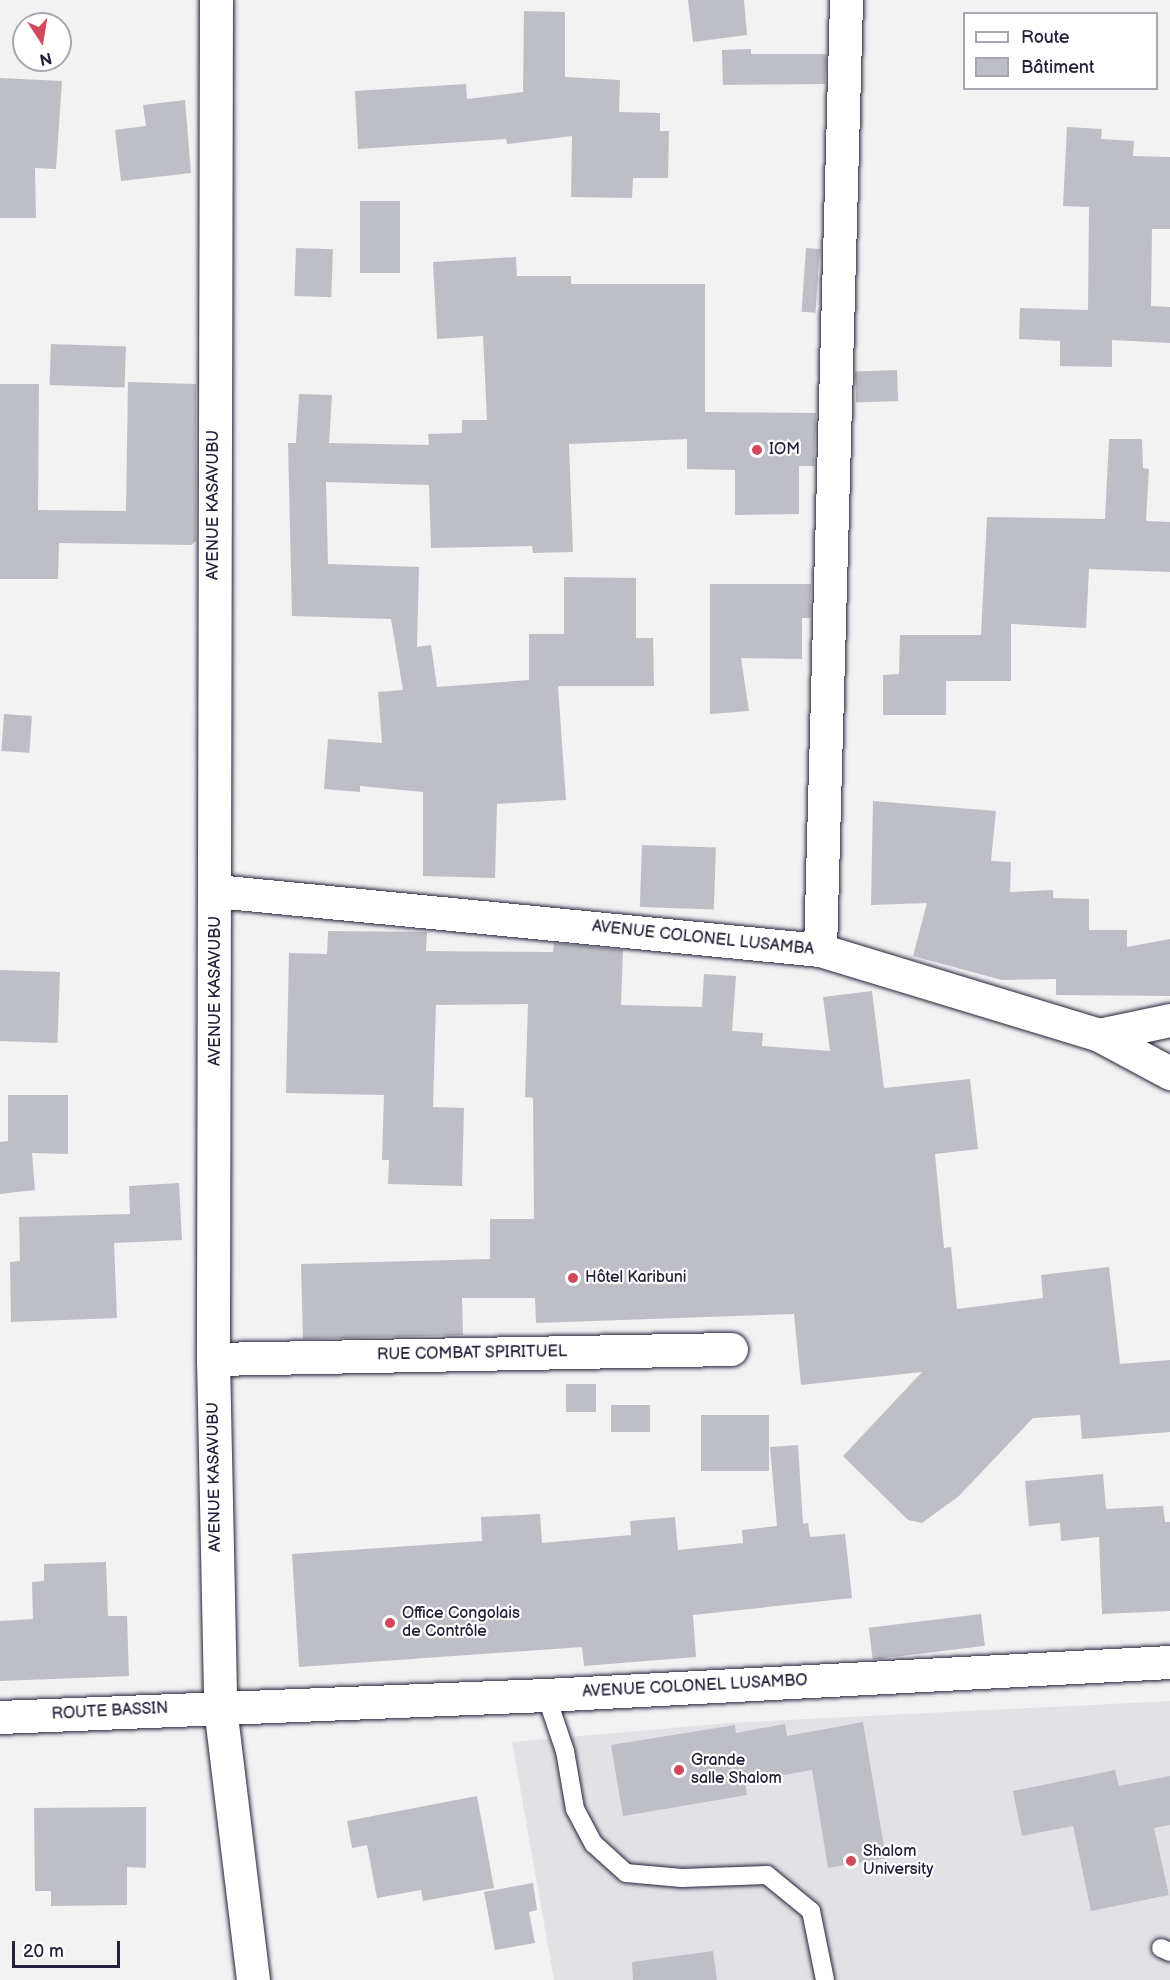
<!DOCTYPE html>
<html>
<head>
<meta charset="utf-8">
<style>
  body { margin:0 }
  #map { position:relative; width:1170px; height:1980px; overflow:hidden; background:#f2f2f3; font-family:"Balsamiq Sans",sans-serif }
  div>[style] { position:absolute }
  .built>* { inset:0; background:#e2e2e6 }
  .building>* { inset:0; background:#bebec6; transform-origin:0 0 }
  .roads { filter:drop-shadow(0 0 2px #22223b) drop-shadow(0 0 2px #22223b) }
  .service>* { height:18px; margin:-9px; padding:0 9px; transform-origin:9px; border-radius:9px; background:#fff }
  .minor>* { height:33px; margin:-16.5px; padding:0 16.5px; transform-origin:16.5px; border-radius:16.5px; background:#fff }
  .dots>* { width:16px; height:16px; translate:-50% -50%; box-sizing:border-box; border:3px solid #fff; border-radius:50% }
  span { translate:-50% -50%; white-space:nowrap; text-align:center; line-height:1.15; -webkit-text-stroke:4.5px #fff; paint-order:stroke }
  .poi-label { font-size:16px; color:#22223b }
  .left { translate:0 -50%; text-align:left }
  .street-label { font-size:16px; color:#22223b }
  .legend { position:absolute; left:963px; top:12px; width:195px; height:78px; box-sizing:border-box; background:#fff; border:2px solid #a7a7b1; margin:0; padding:8px 10px; list-style:none; font-size:18px; color:#22223b }
  .legend li { display:flex; align-items:center; gap:12px; height:30px }
  .legend b { width:30px; border:2px solid #a7a7b1 }
  .north { position:absolute; left:12px; top:12px; width:60px; height:60px; box-sizing:border-box; background:#fff; border:2px solid #a7a7b1; border-radius:50%; rotate:168deg; font-size:16px; font-weight:700; line-height:24px; text-align:center; color:#22223b }
  .north::after { content:''; display:block; margin:auto; width:21px; height:27px; background:#d1495b; clip-path:polygon(50% 0,100% 100%,50% 72%,0 100%) }
  .scale { position:absolute; left:12px; top:1941px; width:108px; height:27px; box-sizing:border-box; border:3px solid #22223b; border-top:0; padding-left:8px; font-size:18px; line-height:21px; white-space:nowrap; color:#22223b; -webkit-text-stroke:4px #fff; paint-order:stroke }
</style>
</head>
<body>
<div id="map">
  <div class="built">
    <i style="clip-path:polygon(1170px 1701px,1170px 1980px,554px 1980px,512px 1742px,729px 1723px)"></i>
  </div>
  <div class="building">
    <i style="clip-path:polygon(688px 0,744px 0,747px 35px,693px 42px)"></i>
    <i style="clip-path:polygon(524px 11px,565px 12px,565px 77px,620px 80px,619px 112px,660px 113px,660px 131px,669px 131px,668px 178px,633px 178px,632px 198px,571px 197px,572px 136px,507px 144px,506px 139px,358px 149px,355px 91px,466px 84px,467px 99px,523px 92px)"></i>
    <i style="clip-path:polygon(751px 49px,751px 54px,826px 54px,825px 84px,723px 85px,722px 50px)"></i>
    <i style="clip-path:polygon(0 78px,62px 81px,56px 169px,35px 168px,36px 218px,0 218px)"></i>
    <i style="clip-path:polygon(185px 100px,191px 173px,121px 181px,115px 130px,146px 126px,143px 105px)"></i>
    <i style="clip-path:polygon(1067px 127px,1102px 129px,1101px 139px,1134px 141px,1133px 156px,1170px 157px,1170px 229px,1152px 229px,1151px 306px,1170px 307px,1170px 343px,1112px 340px,1112px 367px,1060px 366px,1060px 341px,1019px 339px,1020px 308px,1088px 310px,1089px 207px,1063px 206px)"></i>
    <i style="left:360px;top:201px;width:40px;height:72px"></i>
    <i style="left:296px;top:248px;width:37px;height:48px;rotate:2deg"></i>
    <i style="left:806px;top:248px;width:14px;height:64px;rotate:4deg"></i>
    <i style="clip-path:polygon(516px 257px,517px 276px,571px 276px,571px 284px,705px 284px,705px 412px,816px 413px,814px 466px,799px 466px,799px 514px,735px 515px,735px 470px,687px 469px,687px 439px,569px 444px,573px 552px,533px 553px,532px 546px,431px 548px,429px 485px,326px 482px,328px 564px,419px 567px,417px 647px,431px 645px,437px 687px,529px 680px,529px 634px,564px 634px,564px 577px,636px 578px,636px 638px,653px 638px,654px 686px,558px 686px,566px 800px,497px 804px,495px 878px,423px 876px,423px 792px,360px 786px,360px 792px,324px 789px,328px 739px,382px 743px,378px 692px,403px 690px,391px 619px,292px 616px,288px 443px,296px 443px,299px 394px,332px 395px,329px 443px,429px 445px,428px 434px,462px 433px,462px 420px,487px 420px,483px 336px,437px 339px,433px 262px)"></i>
    <i style="left:51px;top:344px;width:75px;height:41px;rotate:2deg"></i>
    <i style="left:897px;top:370px;width:31px;height:42px;rotate:88deg"></i>
    <i style="clip-path:polygon(128px 382px,196px 384px,196px 541px,191px 545px,59px 543px,58px 579px,0 579px,0 384px,39px 384px,38px 510px,126px 511px)"></i>
    <i style="clip-path:polygon(1109px 439px,1142px 439px,1143px 468px,1149px 469px,1146px 521px,1170px 522px,1170px 572px,1089px 569px,1086px 628px,1011px 624px,1011px 681px,946px 681px,946px 715px,883px 715px,883px 675px,899px 674px,900px 635px,981px 635px,987px 517px,1105px 519px)"></i>
    <i style="clip-path:polygon(710px 584px,811px 584px,810px 618px,802px 618px,802px 659px,741px 658px,749px 711px,710px 714px)"></i>
    <i style="left:4px;top:714px;width:28px;height:37px;rotate:4deg"></i>
    <i style="clip-path:polygon(873px 801px,996px 811px,991px 861px,1011px 862px,1010px 892px,1053px 890px,1053px 898px,1089px 899px,1089px 930px,1127px 930px,1127px 947px,1170px 939px,1170px 996px,1056px 995px,1056px 979px,1002px 980px,913px 956px,927px 903px,871px 905px)"></i>
    <i style="left:642px;top:845px;width:74px;height:62px;rotate:2deg"></i>
    <i style="clip-path:polygon(328px 931px,427px 932px,426px 951px,553px 952px,554px 943px,623px 950px,621px 1005px,702px 1007px,704px 974px,736px 976px,732px 1031px,763px 1033px,762px 1046px,830px 1051px,823px 997px,872px 991px,884px 1088px,970px 1079px,978px 1149px,935px 1154px,944px 1248px,951px 1247px,957px 1309px,1043px 1298px,1041px 1275px,1109px 1267px,1120px 1364px,1170px 1360px,1170px 1432px,1082px 1439px,1080px 1415px,1033px 1418px,959px 1496px,922px 1523px,908px 1520px,843px 1456px,922px 1372px,801px 1385px,794px 1314px,536px 1323px,535px 1298px,462px 1298px,463px 1335px,303px 1339px,301px 1264px,490px 1259px,490px 1219px,534px 1219px,533px 1098px,525px 1097px,528px 1004px,436px 1005px,433px 1107px,464px 1108px,462px 1186px,388px 1184px,389px 1160px,382px 1160px,384px 1095px,286px 1093px,289px 953px,327px 954px)"></i>
    <i style="left:0;top:970px;width:60px;height:71px;rotate:2deg"></i>
    <i style="clip-path:polygon(8px 1095px,68px 1095px,68px 1154px,32px 1153px,35px 1190px,0 1194px,0 1142px,8px 1141px)"></i>
    <i style="clip-path:polygon(179px 1183px,182px 1240px,114px 1243px,117px 1318px,11px 1322px,10px 1262px,20px 1261px,19px 1217px,130px 1214px,129px 1186px)"></i>
    <i style="left:566px;top:1384px;width:30px;height:28px"></i>
    <i style="left:650px;top:1405px;width:27px;height:39px;rotate:90deg"></i>
    <i style="left:701px;top:1415px;width:68px;height:56px"></i>
    <i style="clip-path:polygon(798px 1445px,803px 1524px,808px 1523px,810px 1537px,845px 1534px,852px 1598px,693px 1615px,696px 1657px,584px 1666px,582px 1647px,299px 1667px,292px 1554px,482px 1541px,481px 1517px,540px 1514px,542px 1543px,631px 1535px,630px 1521px,675px 1517px,678px 1550px,743px 1543px,742px 1530px,777px 1526px,770px 1447px)"></i>
    <i style="clip-path:polygon(1103px 1474px,1106px 1509px,1163px 1506px,1165px 1522px,1170px 1522px,1170px 1611px,1102px 1614px,1099px 1537px,1061px 1541px,1060px 1523px,1029px 1526px,1025px 1481px)"></i>
    <i style="clip-path:polygon(106px 1562px,108px 1616px,127px 1616px,129px 1676px,0 1681px,0 1621px,33px 1619px,32px 1582px,44px 1581px,44px 1564px)"></i>
    <i style="left:981px;top:1614px;width:32px;height:113px;rotate:83deg"></i>
    <i style="clip-path:polygon(863px 1722px,886px 1858px,828px 1868px,812px 1770px,745px 1782px,747px 1795px,623px 1816px,611px 1745px,735px 1725px,736px 1733px,785px 1724px,787px 1736px)"></i>
    <i style="clip-path:polygon(1115px 1770px,1119px 1786px,1170px 1776px,1170px 1825px,1154px 1828px,1169px 1895px,1091px 1911px,1073px 1826px,1022px 1836px,1013px 1791px)"></i>
    <i style="clip-path:polygon(477px 1796px,494px 1888px,423px 1901px,421px 1890px,377px 1898px,367px 1845px,352px 1848px,347px 1821px)"></i>
    <i style="clip-path:polygon(146px 1807px,146px 1868px,127px 1867px,127px 1905px,51px 1906px,51px 1891px,35px 1891px,34px 1808px)"></i>
    <i style="clip-path:polygon(533px 1883px,537px 1910px,529px 1912px,535px 1943px,495px 1950px,484px 1892px)"></i>
    <i style="clip-path:polygon(713px 1951px,717px 1980px,633px 1980px,632px 1962px)"></i>
  </div>
  <div class="roads">
    <div class="service">
      <i style="left:546px;top:1695px;width:59px;rotate:71.3deg"></i>
      <i style="left:565px;top:1751px;width:59px;rotate:80.2deg"></i>
      <i style="left:575px;top:1809px;width:40px;rotate:62deg"></i>
      <i style="left:594px;top:1844px;width:43px;rotate:42.2deg"></i>
      <i style="left:626px;top:1873px;width:56px;rotate:5.1deg"></i>
      <i style="left:682px;top:1878px;width:85px;rotate:-2deg"></i>
      <i style="left:767px;top:1875px;width:57px;rotate:39.3deg"></i>
      <i style="left:811px;top:1911px;width:70px;rotate:78.5deg"></i>
      <i style="left:1161px;top:1948px;width:10px;rotate:24deg"></i>
    </div>
    <div class="minor">
      <i style="left:216px;top:0;width:1359px;rotate:90.13deg"></i>
      <i style="left:213px;top:1359px;width:348px;rotate:88.8deg"></i>
      <i style="left:220px;top:1707px;width:275px;rotate:83.1deg"></i>
      <i style="left:216px;top:891px;width:607px;rotate:5.58deg"></i>
      <i style="left:820px;top:950px;width:292px;rotate:16.9deg"></i>
      <i style="left:1099px;top:1035px;width:81px;rotate:28.2deg"></i>
      <i style="left:820px;top:950px;width:950px;rotate:-88.43deg"></i>
      <i style="left:1099px;top:1035px;width:73px;rotate:-11.9deg"></i>
      <i style="left:213px;top:1359px;width:518px;rotate:-1.11deg"></i>
      <i style="left:0;top:1717px;width:546px;rotate:-2.31deg"></i>
      <i style="left:546px;top:1695px;width:625px;rotate:-3.03deg"></i>
    </div>
  </div>
  <div class="dots">
    <i style="left:757px;top:450px;background:#d1495b"></i>
    <i style="left:573px;top:1278px;background:#d1495b"></i>
    <i style="left:390px;top:1623px;background:#d1495b"></i>
    <i style="left:679px;top:1770px;background:#d1495b"></i>
    <i style="left:851px;top:1861px;background:#d1495b"></i>
  </div>
  <div class="poi-label">
    <span class="left" style="left:769px;top:450px">IOM</span>
    <span class="left" style="left:585px;top:1278px">Hôtel Karibuni</span>
    <span class="left" style="left:402px;top:1623px">Office Congolais<br>de Contrôle</span>
    <span class="left" style="left:691px;top:1770px">Grande<br>salle Shalom</span>
    <span class="left" style="left:863px;top:1861px">Shalom<br>University</span>
  </div>
  <div class="street-label">
    <span style="left:214px;top:505px;rotate:-90deg">AVENUE KASAVUBU</span>
    <span style="left:703px;top:939px;rotate:6deg">AVENUE COLONEL LUSAMBA</span>
    <span style="left:216px;top:991px;rotate:-90deg">AVENUE KASAVUBU</span>
    <span style="left:472px;top:1354px;rotate:-1deg">RUE COMBAT SPIRITUEL</span>
    <span style="left:215px;top:1477px;rotate:-91deg">AVENUE KASAVUBU</span>
    <span style="left:695px;top:1687px;rotate:-3deg">AVENUE COLONEL LUSAMBO</span>
    <span style="left:110px;top:1712px;rotate:-3deg">ROUTE BASSIN</span>
  </div>
  <ul class="legend">
  <li><b style="height:8px;background:#fff"></b>Route</li>
  <li><b style="height:16px;background:#bebec6"></b>Bâtiment</li>
  </ul>
  <div class="north">N</div>
  <div class="scale">20 m</div>
</div>
</body>
</html>
